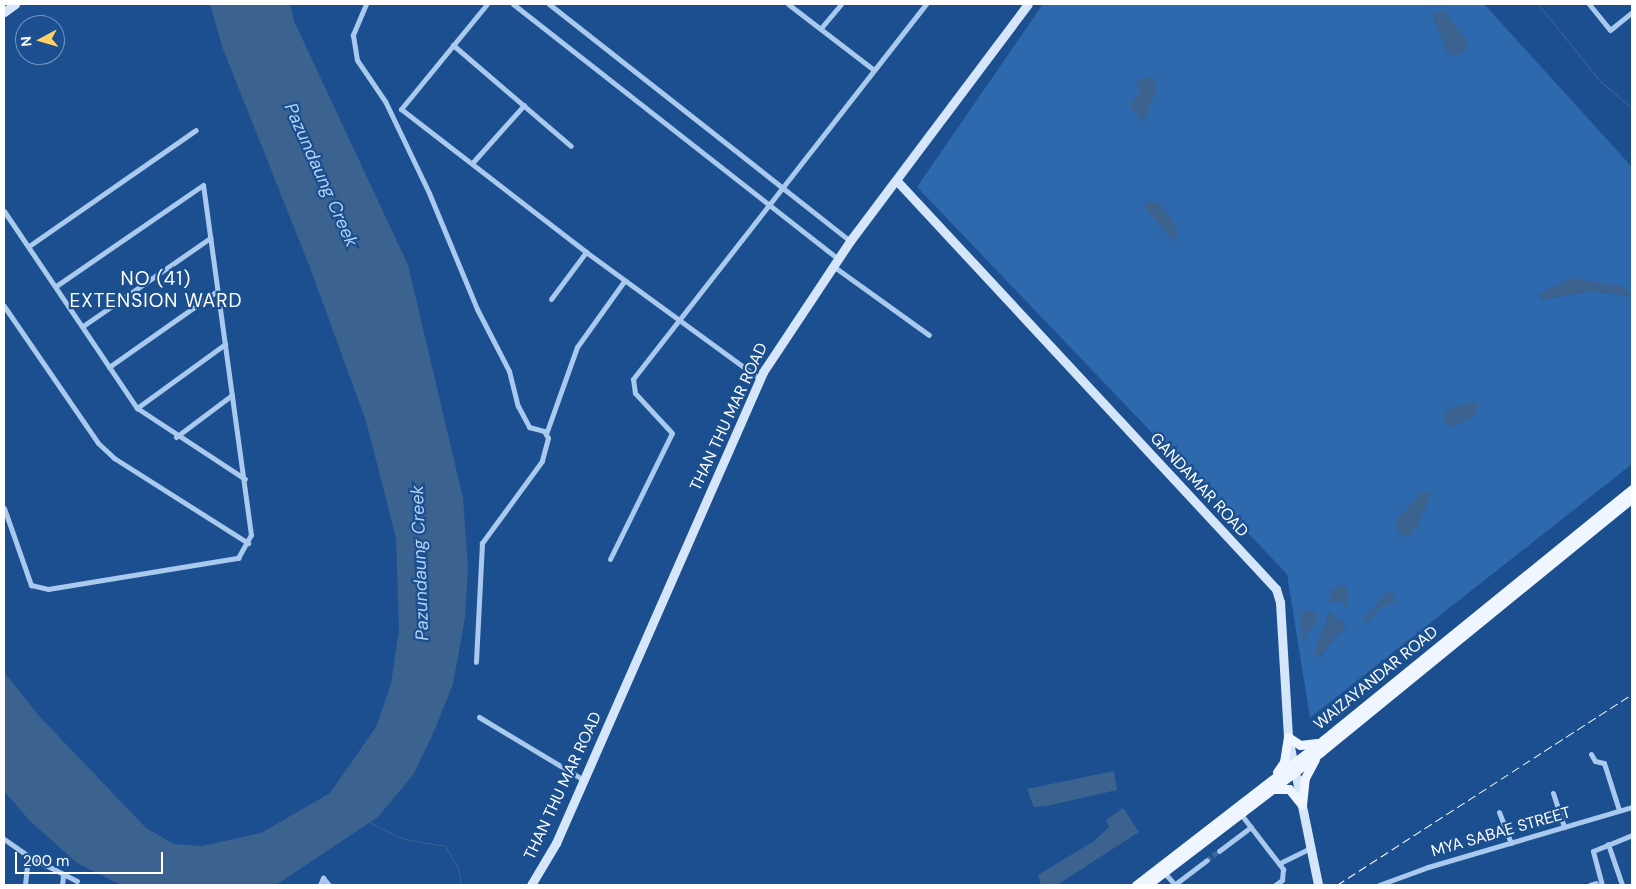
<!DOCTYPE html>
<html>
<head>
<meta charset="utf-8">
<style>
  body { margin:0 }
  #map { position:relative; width:1636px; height:889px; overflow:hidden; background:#1b4f8f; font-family:"DM Sans",sans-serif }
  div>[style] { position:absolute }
  .green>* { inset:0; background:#2e69ad }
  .water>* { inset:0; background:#3c6290 }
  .stream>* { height:1px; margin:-0.5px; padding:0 0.5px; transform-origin:0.5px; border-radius:0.5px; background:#3c6290 }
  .minor-tunnel>* { height:5px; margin-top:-2.5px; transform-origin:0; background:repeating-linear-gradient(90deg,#3d69a0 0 5px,transparent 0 7.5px) }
  .minor>* { height:5px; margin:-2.5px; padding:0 2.5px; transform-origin:2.5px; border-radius:2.5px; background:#a9c9ee }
  .secondary>* { height:9px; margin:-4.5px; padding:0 4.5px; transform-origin:4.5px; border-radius:4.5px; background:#d6e6fa }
  .primary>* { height:9px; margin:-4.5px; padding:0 4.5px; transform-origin:4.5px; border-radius:4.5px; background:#f0f6ff }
  .rail>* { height:1px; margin-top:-0.5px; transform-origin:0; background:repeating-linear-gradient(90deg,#fff 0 9px,transparent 0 13px) }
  span { translate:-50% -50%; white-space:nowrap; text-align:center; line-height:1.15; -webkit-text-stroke:4.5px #1b4f8f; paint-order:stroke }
  .street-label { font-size:16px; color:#fff }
  .water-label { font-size:18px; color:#b5d3f5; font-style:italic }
  .quarter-label { font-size:19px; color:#fff; letter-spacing:1px }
  .frame { position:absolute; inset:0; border:5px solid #fff; pointer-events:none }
  .north { position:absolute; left:15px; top:15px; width:50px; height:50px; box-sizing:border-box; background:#1b4f8f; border:1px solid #7695bc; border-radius:50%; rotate:264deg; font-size:14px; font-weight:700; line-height:20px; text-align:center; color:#fff }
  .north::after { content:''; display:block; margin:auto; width:18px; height:22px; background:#ffd166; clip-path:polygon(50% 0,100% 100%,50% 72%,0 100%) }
  .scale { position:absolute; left:15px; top:852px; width:148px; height:22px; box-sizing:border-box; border:2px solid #fff; border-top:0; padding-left:6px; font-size:15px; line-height:18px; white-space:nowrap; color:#fff; -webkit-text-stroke:4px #1b4f8f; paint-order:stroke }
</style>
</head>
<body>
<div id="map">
  <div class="green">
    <i style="clip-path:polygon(evenodd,1043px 4px,1484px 4px,1632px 167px,1632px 464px,1310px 718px,1287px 574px,917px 187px,1043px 4px,1432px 14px,1466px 40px,1467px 49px,1454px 56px,1447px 51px,1432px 14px,1043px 4px,1624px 287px,1631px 296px,1590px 291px,1542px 300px,1539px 294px,1624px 287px,1043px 4px,1329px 612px,1346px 625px,1319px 658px,1315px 653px,1329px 612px)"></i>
  </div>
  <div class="water">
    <i style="clip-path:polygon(210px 4px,290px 4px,294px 21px,408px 265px,463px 498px,468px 568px,465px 618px,453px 684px,432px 736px,413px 775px,378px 817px,276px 885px,121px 885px,77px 863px,30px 821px,4px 791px,4px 672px,40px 717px,146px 828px,174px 844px,202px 846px,261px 833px,330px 793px,376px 727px,391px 684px,399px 630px,396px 538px,366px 421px,309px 265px,223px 49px)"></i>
    <i style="clip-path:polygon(1443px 10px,1466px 40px,1467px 49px,1454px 56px,1447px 51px,1432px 14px)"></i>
    <i style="clip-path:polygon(1152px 77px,1157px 88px,1143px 122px,1129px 105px,1140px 93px,1136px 80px)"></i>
    <i style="clip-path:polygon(1145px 201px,1160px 203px,1178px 229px,1174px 242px,1146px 209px)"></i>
    <i style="clip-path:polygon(1572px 278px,1624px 287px,1631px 296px,1590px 291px,1542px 300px,1539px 294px)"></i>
    <i style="clip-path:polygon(1478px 401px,1476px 413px,1466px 421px,1448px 427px,1442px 417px,1449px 408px)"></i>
    <i style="clip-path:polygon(1424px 490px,1431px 495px,1420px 520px,1411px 535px,1403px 537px,1396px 529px,1398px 518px)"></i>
    <i style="clip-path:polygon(1344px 584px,1349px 592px,1347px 607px,1339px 601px,1330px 603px,1331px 590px)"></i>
    <i style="clip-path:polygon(1388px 592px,1393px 593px,1395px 603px,1381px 607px,1369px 622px,1361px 622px)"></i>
    <i style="clip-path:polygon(1308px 610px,1316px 612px,1318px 622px,1309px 630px,1303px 646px,1299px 614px)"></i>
    <i style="clip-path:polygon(1329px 612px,1346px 625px,1318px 659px,1314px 653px)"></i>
    <i style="clip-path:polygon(1114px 771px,1117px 790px,1047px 806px,1034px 807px,1027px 789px)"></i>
    <i style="clip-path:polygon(1123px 808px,1139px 832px,1057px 885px,1041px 885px,1038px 875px,1094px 841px,1109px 827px,1106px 820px)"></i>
  </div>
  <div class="stream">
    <i style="left:1538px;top:4px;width:99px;rotate:51.2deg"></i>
    <i style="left:1600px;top:81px;width:42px;rotate:40.2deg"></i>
    <i style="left:369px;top:822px;width:39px;rotate:26deg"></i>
    <i style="left:404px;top:839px;width:42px;rotate:9.7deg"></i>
    <i style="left:445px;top:846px;width:26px;rotate:59deg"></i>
    <i style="left:458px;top:868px;width:17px;rotate:80deg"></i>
  </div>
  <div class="minor-tunnel">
    <i style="left:1207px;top:860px;width:15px;rotate:-37deg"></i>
  </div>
  <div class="minor">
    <i style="left:366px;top:4px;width:34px;rotate:113deg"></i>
    <i style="left:353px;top:35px;width:25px;rotate:81deg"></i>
    <i style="left:357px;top:60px;width:50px;rotate:55.7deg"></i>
    <i style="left:385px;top:101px;width:102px;rotate:64.4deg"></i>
    <i style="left:429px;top:193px;width:126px;rotate:67.5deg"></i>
    <i style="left:477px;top:309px;width:70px;rotate:62.7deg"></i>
    <i style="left:509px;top:371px;width:36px;rotate:76deg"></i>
    <i style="left:518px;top:406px;width:24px;rotate:62deg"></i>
    <i style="left:529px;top:427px;width:16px;rotate:15deg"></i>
    <i style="left:544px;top:431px;width:8px;rotate:60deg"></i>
    <i style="left:548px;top:438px;width:24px;rotate:105deg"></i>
    <i style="left:542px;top:461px;width:102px;rotate:126.2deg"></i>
    <i style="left:482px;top:543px;width:119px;rotate:92.9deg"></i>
    <i style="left:487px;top:4px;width:136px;rotate:129.3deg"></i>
    <i style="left:401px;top:109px;width:234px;rotate:37.7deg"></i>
    <i style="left:586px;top:252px;width:215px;rotate:36.1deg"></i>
    <i style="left:513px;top:4px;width:413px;rotate:38.1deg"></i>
    <i style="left:549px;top:4px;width:383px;rotate:38.2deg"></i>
    <i style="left:788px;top:4px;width:108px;rotate:37.5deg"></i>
    <i style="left:1589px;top:4px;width:33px;rotate:51deg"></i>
    <i style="left:1610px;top:30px;width:28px;rotate:-39deg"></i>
    <i style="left:821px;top:28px;width:31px;rotate:-50deg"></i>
    <i style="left:453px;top:45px;width:155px;rotate:40.6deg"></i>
    <i style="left:474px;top:161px;width:75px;rotate:-48.2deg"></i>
    <i style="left:4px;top:211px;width:238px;rotate:56deg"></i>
    <i style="left:137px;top:408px;width:129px;rotate:33.3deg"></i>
    <i style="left:29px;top:246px;width:203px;rotate:-34.8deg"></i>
    <i style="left:833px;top:266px;width:118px;rotate:35.7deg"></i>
    <i style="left:551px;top:299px;width:59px;rotate:-53.3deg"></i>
    <i style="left:4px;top:306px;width:166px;rotate:55.5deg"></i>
    <i style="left:98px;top:443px;width:22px;rotate:43deg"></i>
    <i style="left:114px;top:458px;width:159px;rotate:32.4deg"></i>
    <i style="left:83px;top:326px;width:155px;rotate:-34.7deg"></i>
    <i style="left:109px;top:367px;width:132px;rotate:-35.1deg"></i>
    <i style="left:137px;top:408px;width:109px;rotate:-36deg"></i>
    <i style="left:546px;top:434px;width:92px;rotate:-70.4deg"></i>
    <i style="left:577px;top:347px;width:82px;rotate:-54.4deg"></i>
    <i style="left:176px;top:437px;width:70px;rotate:-36.9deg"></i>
    <i style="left:4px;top:508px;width:82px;rotate:70.7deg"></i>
    <i style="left:31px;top:585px;width:17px;rotate:13deg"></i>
    <i style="left:48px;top:589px;width:193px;rotate:-9.3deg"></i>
    <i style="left:238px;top:558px;width:26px;rotate:-61deg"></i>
    <i style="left:251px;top:535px;width:353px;rotate:-97.8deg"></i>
    <i style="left:203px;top:185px;width:178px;rotate:145.5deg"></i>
    <i style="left:610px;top:559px;width:140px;rotate:-63.8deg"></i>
    <i style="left:672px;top:433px;width:54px;rotate:-132.8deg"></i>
    <i style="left:635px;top:393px;width:14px;rotate:-98deg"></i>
    <i style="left:633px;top:379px;width:476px;rotate:-52deg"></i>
    <i style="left:479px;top:717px;width:122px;rotate:31deg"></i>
    <i style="left:1591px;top:754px;width:8px;rotate:60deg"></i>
    <i style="left:1595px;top:761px;width:9px;rotate:13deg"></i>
    <i style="left:1604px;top:763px;width:49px;rotate:72.3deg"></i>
    <i style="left:1553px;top:793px;width:36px;rotate:72deg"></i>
    <i style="left:1499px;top:812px;width:33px;rotate:69deg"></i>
    <i style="left:1240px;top:813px;width:71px;rotate:52.5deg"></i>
    <i style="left:1283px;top:869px;width:11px;rotate:95deg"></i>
    <i style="left:1282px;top:880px;width:9px;rotate:144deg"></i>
    <i style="left:4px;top:839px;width:29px;rotate:35deg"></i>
    <i style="left:28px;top:856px;width:55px;rotate:27deg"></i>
    <i style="left:1608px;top:844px;width:43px;rotate:71.1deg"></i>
    <i style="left:1219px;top:851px;width:40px;rotate:-37deg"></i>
    <i style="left:1280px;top:863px;width:34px;rotate:-26deg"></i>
    <i style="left:1163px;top:871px;width:18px;rotate:49deg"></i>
    <i style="left:25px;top:885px;width:29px;rotate:-84deg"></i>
    <i style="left:62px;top:885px;width:10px;rotate:-84deg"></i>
    <i style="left:320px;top:885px;width:8px;rotate:-67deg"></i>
    <i style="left:323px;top:878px;width:9px;rotate:49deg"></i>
    <i style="left:1174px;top:885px;width:41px;rotate:-37.1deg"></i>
    <i style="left:1379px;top:885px;width:52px;rotate:-20.2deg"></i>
    <i style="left:1428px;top:867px;width:213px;rotate:-16.4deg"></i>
    <i style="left:1590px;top:885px;width:6px;rotate:-18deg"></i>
    <i style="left:1602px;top:885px;width:35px;rotate:-105deg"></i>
    <i style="left:1593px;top:851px;width:42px;rotate:-22.3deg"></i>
  </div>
  <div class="secondary">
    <i style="left:4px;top:12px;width:14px;rotate:-36deg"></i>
    <i style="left:897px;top:181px;width:557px;rotate:47.11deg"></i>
    <i style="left:1276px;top:589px;width:14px;rotate:73deg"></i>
    <i style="left:1280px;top:602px;width:135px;rotate:86.6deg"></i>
    <i style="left:1288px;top:737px;width:151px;rotate:78.5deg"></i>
    <i style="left:531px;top:885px;width:49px;rotate:-59.2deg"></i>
    <i style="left:556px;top:843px;width:514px;rotate:-66.27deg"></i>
    <i style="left:763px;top:372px;width:157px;rotate:-56.4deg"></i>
    <i style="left:850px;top:241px;width:296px;rotate:-53.1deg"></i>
  </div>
  <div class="primary">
    <i style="left:1288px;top:737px;width:14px;rotate:34deg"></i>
    <i style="left:1300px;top:745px;width:17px;rotate:-7deg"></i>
    <i style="left:1277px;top:772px;width:12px;rotate:-55deg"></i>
    <i style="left:1284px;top:762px;width:25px;rotate:-81deg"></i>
    <i style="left:1272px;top:789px;width:17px"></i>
    <i style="left:1289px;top:789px;width:19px;rotate:51deg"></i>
    <i style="left:1302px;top:805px;width:27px;rotate:-84deg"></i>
    <i style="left:1305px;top:778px;width:21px;rotate:-62deg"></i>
    <i style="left:1136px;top:885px;width:235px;rotate:-37.7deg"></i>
    <i style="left:1322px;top:741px;width:400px;rotate:-39.1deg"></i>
    <i style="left:1147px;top:885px;width:220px;rotate:-37.4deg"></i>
    <i style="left:1322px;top:751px;width:400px;rotate:-39.2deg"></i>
  </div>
  <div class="rail">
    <i style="left:1337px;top:885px;width:351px;rotate:-32.9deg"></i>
  </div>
  <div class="street-label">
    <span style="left:729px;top:417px;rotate:-65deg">THAN THU MAR ROAD</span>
    <span style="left:1199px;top:485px;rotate:47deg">GANDAMAR ROAD</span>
    <span style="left:1376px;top:678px;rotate:-39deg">WAIZAYANDAR ROAD</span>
    <span style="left:563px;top:786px;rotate:-65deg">THAN THU MAR ROAD</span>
    <span style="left:1501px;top:832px;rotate:-16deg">MYA SABAE STREET</span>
  </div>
  <div class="water-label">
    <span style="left:321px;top:175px;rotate:66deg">Pazundaung Creek</span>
    <span style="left:420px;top:563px;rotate:-92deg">Pazundaung Creek</span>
  </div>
  <div class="quarter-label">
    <span style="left:156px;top:290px">NO (41)<br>EXTENSION WARD</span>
  </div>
  <div class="frame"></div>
  <div class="north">N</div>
  <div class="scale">200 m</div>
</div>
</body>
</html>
